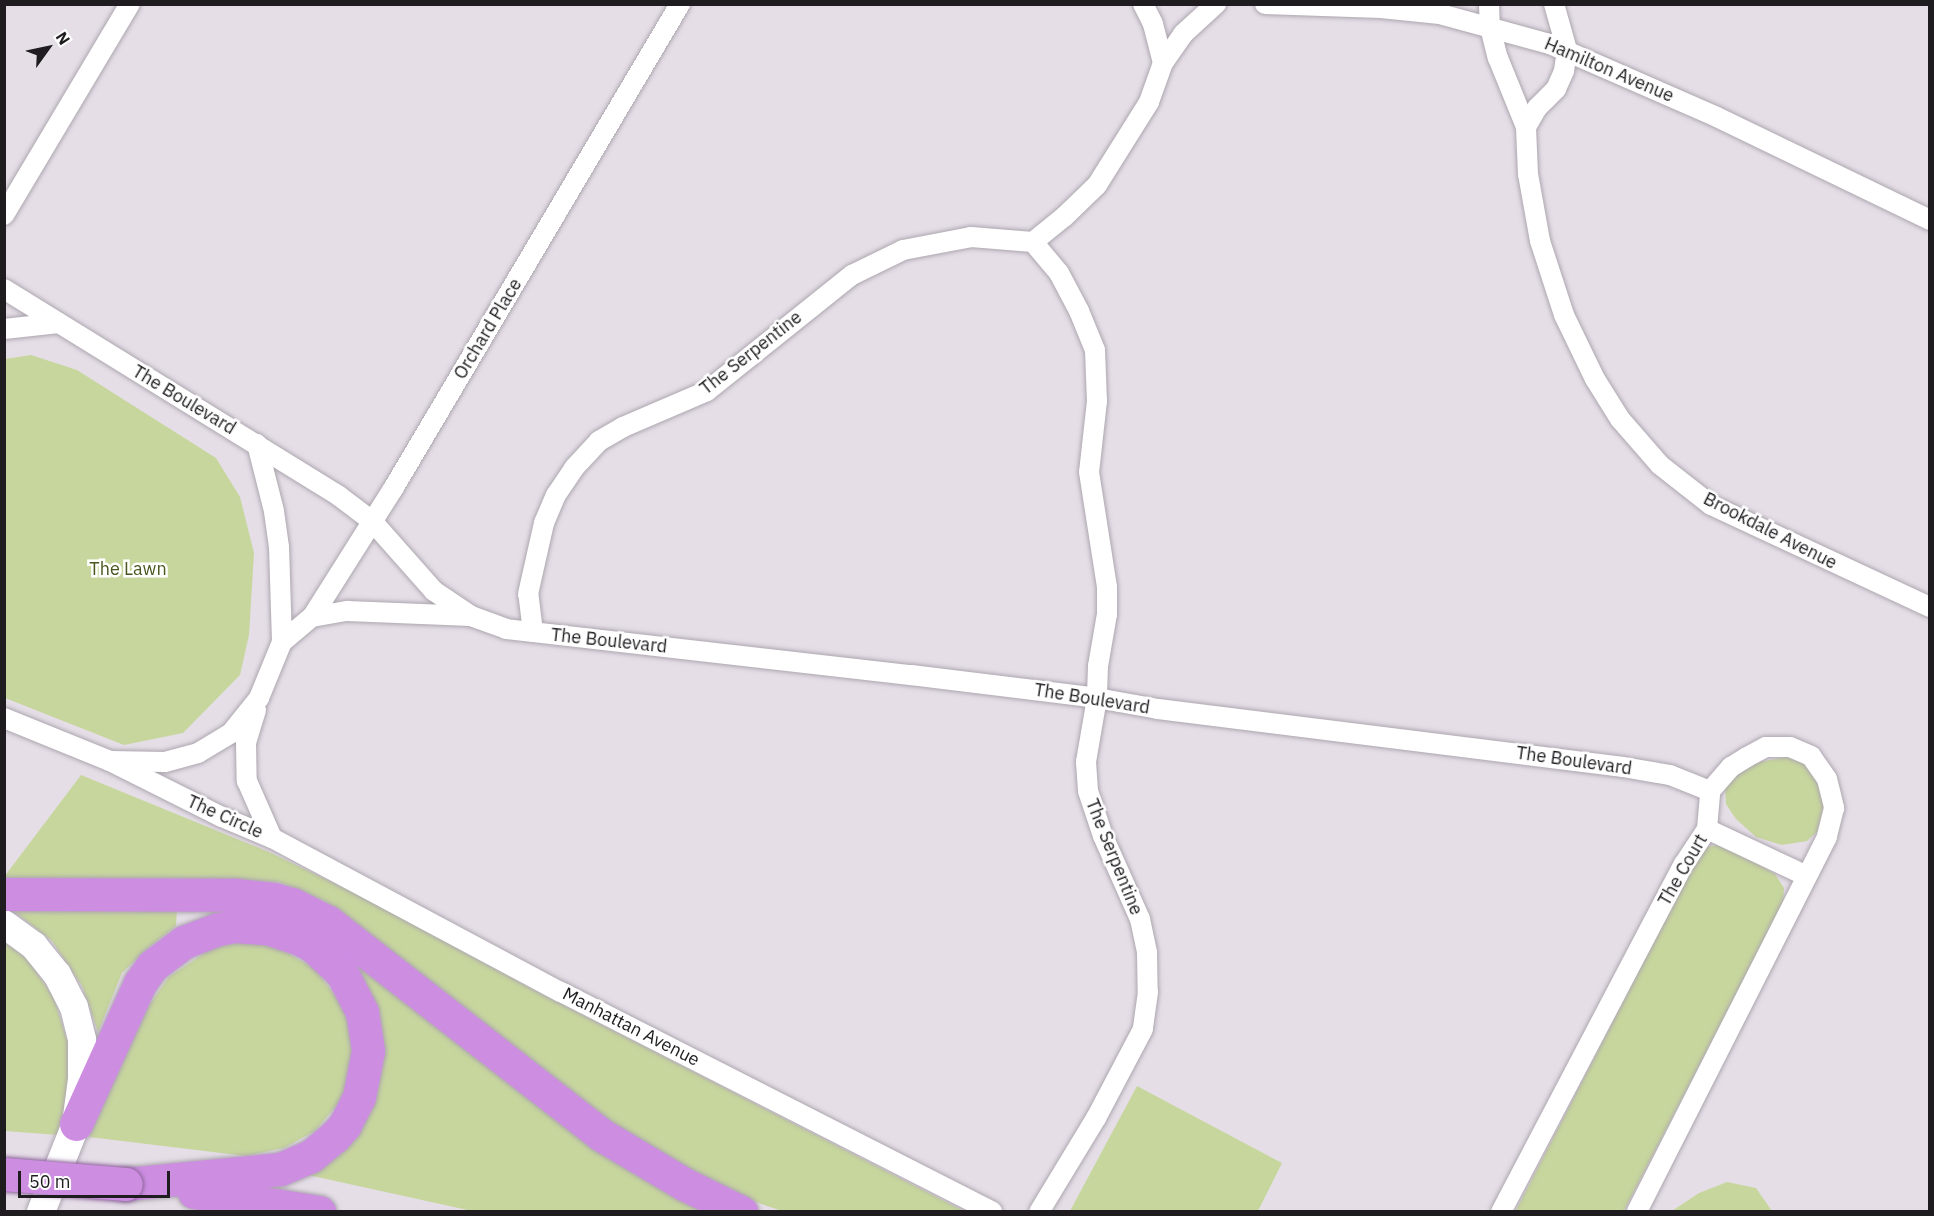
<!DOCTYPE html>
<html>
<head>
<meta charset="utf-8">
<style>
  body { margin:0 }
  #map { position:relative; width:1934px; height:1216px; overflow:hidden; background:#e5dee7; font-family:"IBM Plex Sans",sans-serif }
  div>[style] { position:absolute }
  .green>* { inset:0; background:#c7d69d }
  .roads { filter:drop-shadow(0 0 2px #ada6af) drop-shadow(0 0 2px #ada6af) }
  .street>* { height:20px; margin:-10px; padding:0 10px; transform-origin:10px; border-radius:10px; background:#fff }
  .secondary>* { height:28px; margin:-14px; padding:0 14px; transform-origin:14px; border-radius:14px; background:#fff }
  .highway>* { height:33px; margin:-16.5px; padding:0 16.5px; transform-origin:16.5px; border-radius:16.5px; background:#cd8ee2 }
  .bridges { filter:drop-shadow(0 0 2px #90669e) drop-shadow(0 0 2px #90669e) }
  .highway-bridge>* { height:33px; margin:-16.5px; padding:0 16.5px; transform-origin:16.5px; border-radius:16.5px; background:#cd8ee2 }
  span { translate:-50% -50%; white-space:nowrap; text-align:center; line-height:1.15; -webkit-text-stroke:5px #fff; paint-order:stroke }
  .street-label { font-size:18px; color:#1e1c1f }
  .park-label { font-size:18px; color:#49561e }
  .frame { position:absolute; inset:0; border:6px solid #1e1c1f; pointer-events:none }
  .north { position:absolute; left:18px; top:18px; width:60px; height:60px; -webkit-text-stroke:4px #fff; paint-order:stroke; rotate:57deg; font-size:16px; font-weight:700; line-height:24px; text-align:center; color:#1e1c1f }
  .north::after { content:''; display:block; margin:auto; width:21px; height:27px; background:#1e1c1f; clip-path:polygon(50% 0,100% 100%,50% 72%,0 100%) }
  .scale { position:absolute; left:18px; top:1171px; width:152px; height:27px; box-sizing:border-box; border:3px solid #1e1c1f; border-top:0; padding-left:8px; font-size:18px; line-height:21px; white-space:nowrap; color:#1e1c1f; -webkit-text-stroke:4px #fff; paint-order:stroke }
</style>
</head>
<body>
<div id="map">
  <div class="green">
    <i style="clip-path:polygon(31px 355px,77px 370px,216px 458px,240px 497px,254px 553px,249px 635px,240px 675px,183px 733px,124px 745px,5px 698px,5px 359px)"></i>
    <i style="clip-path:polygon(1787px 757px,1799px 761px,1814px 772px,1825px 798px,1819px 830px,1807px 841px,1782px 845px,1756px 837px,1736px 819px,1726px 804px,1725px 786px,1737px 773px,1759px 762px)"></i>
    <i style="clip-path:polygon(81px 775px,269px 852px,361px 896px,534px 990px,964px 1211px,782px 1211px,747px 1199px,649px 1151px,325px 901px,279px 882px,153px 878px,5px 883px,4px 877px)"></i>
    <i style="clip-path:polygon(1718px 845px,1728px 847px,1775px 874px,1784px 888px,1783px 903px,1624px 1211px,1515px 1212px,1697px 858px,1707px 847px)"></i>
    <i style="clip-path:polygon(21px 905px,177px 909px,176px 926px,149px 947px,122px 973px,98px 1032px,82px 986px,52px 941px,15px 912px)"></i>
    <i style="clip-path:polygon(265px 940px,315px 969px,344px 1008px,356px 1061px,341px 1100px,315px 1131px,284px 1148px,246px 1156px,89px 1137px,135px 1025px,169px 977px,215px 946px)"></i>
    <i style="clip-path:polygon(4px 942px,28px 960px,54px 998px,73px 1059px,66px 1106px,58px 1135px,5px 1131px)"></i>
    <i style="clip-path:polygon(337px 944px,712px 1211px,472px 1211px,299px 1173px,370px 1108px)"></i>
    <i style="clip-path:polygon(1137px 1086px,1282px 1163px,1258px 1211px,1070px 1211px)"></i>
    <i style="clip-path:polygon(1727px 1182px,1756px 1188px,1772px 1211px,1672px 1211px,1699px 1193px)"></i>
  </div>
  <div class="roads">
    <div class="street">
      <i style="left:1143px;top:4px;width:22px;rotate:63deg"></i>
      <i style="left:1153px;top:24px;width:40px;rotate:75.6deg"></i>
      <i style="left:1265px;top:4px;width:116px;rotate:2deg"></i>
      <i style="left:1381px;top:8px;width:59px;rotate:5.8deg"></i>
      <i style="left:1440px;top:14px;width:114px;rotate:15.3deg"></i>
      <i style="left:1550px;top:44px;width:182px;rotate:23.6deg"></i>
      <i style="left:1717px;top:117px;width:237px;rotate:25.8deg"></i>
      <i style="left:1489px;top:4px;width:23px;rotate:88deg"></i>
      <i style="left:1490px;top:27px;width:32px;rotate:76deg"></i>
      <i style="left:1498px;top:58px;width:74px;rotate:67.9deg"></i>
      <i style="left:1526px;top:127px;width:47px;rotate:87.6deg"></i>
      <i style="left:1528px;top:174px;width:68px;rotate:79.8deg"></i>
      <i style="left:1540px;top:241px;width:78px;rotate:72deg"></i>
      <i style="left:1564px;top:315px;width:71px;rotate:64.2deg"></i>
      <i style="left:1595px;top:379px;width:47px;rotate:58deg"></i>
      <i style="left:1620px;top:419px;width:61px;rotate:49deg"></i>
      <i style="left:1660px;top:465px;width:65px;rotate:38.1deg"></i>
      <i style="left:1711px;top:505px;width:242px;rotate:25deg"></i>
      <i style="left:1526px;top:127px;width:22px;rotate:-60deg"></i>
      <i style="left:1537px;top:108px;width:27px;rotate:-45deg"></i>
      <i style="left:1556px;top:89px;width:20px;rotate:-66deg"></i>
      <i style="left:1564px;top:71px;width:21px;rotate:-82deg"></i>
      <i style="left:1567px;top:50px;width:48px;rotate:-105.8deg"></i>
      <i style="left:4px;top:215px;width:246px;rotate:-59.2deg"></i>
      <i style="left:1033px;top:242px;width:40px;rotate:50deg"></i>
      <i style="left:1059px;top:273px;width:43px;rotate:62.2deg"></i>
      <i style="left:1079px;top:311px;width:42px;rotate:67.7deg"></i>
      <i style="left:1095px;top:350px;width:51px;rotate:87.8deg"></i>
      <i style="left:1097px;top:401px;width:71px;rotate:96.4deg"></i>
      <i style="left:1089px;top:472px;width:116px;rotate:81.1deg"></i>
      <i style="left:1107px;top:587px;width:27px;rotate:90deg"></i>
      <i style="left:1107px;top:614px;width:53px;rotate:99.8deg"></i>
      <i style="left:1098px;top:666px;width:32px;rotate:92deg"></i>
      <i style="left:1097px;top:698px;width:65px;rotate:99.8deg"></i>
      <i style="left:1086px;top:762px;width:29px;rotate:86deg"></i>
      <i style="left:1088px;top:791px;width:47px;rotate:71.6deg"></i>
      <i style="left:1103px;top:836px;width:91px;rotate:66deg"></i>
      <i style="left:1140px;top:919px;width:35px;rotate:78deg"></i>
      <i style="left:1147px;top:953px;width:39px;rotate:89deg"></i>
      <i style="left:1148px;top:992px;width:37px;rotate:98deg"></i>
      <i style="left:1143px;top:1029px;width:101px;rotate:117.8deg"></i>
      <i style="left:1096px;top:1118px;width:110px;rotate:121.2deg"></i>
      <i style="left:4px;top:289px;width:394px;rotate:31.7deg"></i>
      <i style="left:339px;top:496px;width:41px;rotate:37.1deg"></i>
      <i style="left:372px;top:521px;width:94px;rotate:48.5deg"></i>
      <i style="left:434px;top:591px;width:45px;rotate:34deg"></i>
      <i style="left:471px;top:616px;width:37px;rotate:20deg"></i>
      <i style="left:506px;top:629px;width:408px;rotate:6.5deg"></i>
      <i style="left:911px;top:675px;width:187px;rotate:7deg"></i>
      <i style="left:1097px;top:698px;width:62px;rotate:10.2deg"></i>
      <i style="left:1158px;top:709px;width:469px;rotate:7.1deg"></i>
      <i style="left:1623px;top:767px;width:48px;rotate:9.7deg"></i>
      <i style="left:1670px;top:775px;width:43px;rotate:21.8deg"></i>
      <i style="left:4px;top:329px;width:55px;rotate:-6.2deg"></i>
      <i style="left:312px;top:617px;width:36px;rotate:-10deg"></i>
      <i style="left:347px;top:611px;width:124px;rotate:2.3deg"></i>
      <i style="left:533px;top:632px;width:38px;rotate:-97deg"></i>
      <i style="left:528px;top:594px;width:73px;rotate:-77.3deg"></i>
      <i style="left:544px;top:523px;width:30px;rotate:-67deg"></i>
      <i style="left:556px;top:495px;width:32px;rotate:-56deg"></i>
      <i style="left:574px;top:468px;width:37px;rotate:-47deg"></i>
      <i style="left:599px;top:441px;width:28px;rotate:-30deg"></i>
      <i style="left:623px;top:427px;width:91px;rotate:-23.2deg"></i>
      <i style="left:707px;top:391px;width:186px;rotate:-38.7deg"></i>
      <i style="left:852px;top:275px;width:57px;rotate:-26.1deg"></i>
      <i style="left:903px;top:250px;width:69px;rotate:-10.8deg"></i>
      <i style="left:971px;top:237px;width:62px;rotate:4.6deg"></i>
      <i style="left:1033px;top:242px;width:40px;rotate:-39deg"></i>
      <i style="left:1064px;top:217px;width:46px;rotate:-44.1deg"></i>
      <i style="left:1097px;top:185px;width:98px;rotate:-57.9deg"></i>
      <i style="left:1149px;top:102px;width:41px;rotate:-70.3deg"></i>
      <i style="left:1163px;top:63px;width:35px;rotate:-55deg"></i>
      <i style="left:1183px;top:34px;width:45px;rotate:-42.3deg"></i>
      <i style="left:282px;top:642px;width:39px;rotate:-40deg"></i>
      <i style="left:312px;top:617px;width:151px;rotate:-57.7deg"></i>
      <i style="left:393px;top:489px;width:564px;rotate:-59.38deg"></i>
      <i style="left:256px;top:710px;width:34px;rotate:107deg"></i>
      <i style="left:246px;top:742px;width:39px;rotate:89deg"></i>
      <i style="left:247px;top:781px;width:62px;rotate:66.3deg"></i>
      <i style="left:4px;top:718px;width:114px;rotate:22.1deg"></i>
      <i style="left:110px;top:761px;width:55px;rotate:1deg"></i>
      <i style="left:165px;top:762px;width:34px;rotate:-15deg"></i>
      <i style="left:198px;top:753px;width:39px;rotate:-31deg"></i>
      <i style="left:231px;top:733px;width:45px;rotate:-51.3deg"></i>
      <i style="left:259px;top:698px;width:61px;rotate:-67.7deg"></i>
      <i style="left:282px;top:642px;width:95px;rotate:-91.8deg"></i>
      <i style="left:279px;top:547px;width:36px;rotate:-98deg"></i>
      <i style="left:274px;top:511px;width:69px;rotate:-104.2deg"></i>
      <i style="left:110px;top:761px;width:125px;rotate:26.6deg"></i>
      <i style="left:222px;top:817px;width:54px;rotate:22.8deg"></i>
      <i style="left:272px;top:838px;width:327px;rotate:28.1deg"></i>
      <i style="left:561px;top:992px;width:484px;rotate:27deg"></i>
      <i style="left:1707px;top:829px;width:110px;rotate:25.2deg"></i>
      <i style="left:1501px;top:1212px;width:393px;rotate:-62.3deg"></i>
      <i style="left:1684px;top:864px;width:42px;rotate:-56.7deg"></i>
      <i style="left:1707px;top:829px;width:38px;rotate:-85deg"></i>
      <i style="left:1710px;top:791px;width:32px;rotate:-49deg"></i>
      <i style="left:1731px;top:767px;width:19px;rotate:-32deg"></i>
      <i style="left:1747px;top:757px;width:21px;rotate:-28deg"></i>
      <i style="left:1766px;top:747px;width:24px"></i>
      <i style="left:1790px;top:747px;width:23px;rotate:23deg"></i>
      <i style="left:1811px;top:756px;width:28px;rotate:55deg"></i>
      <i style="left:1827px;top:779px;width:30px;rotate:76deg"></i>
      <i style="left:1834px;top:808px;width:30px;rotate:104deg"></i>
      <i style="left:1827px;top:837px;width:420px;rotate:116.9deg"></i>
    </div>
    <div class="secondary">
      <i style="left:4px;top:924px;width:37px;rotate:36deg"></i>
      <i style="left:34px;top:946px;width:36px;rotate:51deg"></i>
      <i style="left:57px;top:974px;width:37px;rotate:63deg"></i>
      <i style="left:74px;top:1007px;width:34px;rotate:76deg"></i>
      <i style="left:82px;top:1040px;width:39px;rotate:90deg"></i>
      <i style="left:82px;top:1079px;width:45px;rotate:97.6deg"></i>
      <i style="left:76px;top:1124px;width:95px;rotate:111.7deg"></i>
    </div>
    <div class="highway">
      <i style="left:4px;top:894px;width:232px;rotate:0.2deg"></i>
      <i style="left:236px;top:895px;width:38px;rotate:6deg"></i>
      <i style="left:274px;top:899px;width:19px;rotate:16deg"></i>
      <i style="left:292px;top:904px;width:40px;rotate:26.6deg"></i>
      <i style="left:328px;top:922px;width:345px;rotate:37.9deg"></i>
      <i style="left:600px;top:1134px;width:98px;rotate:30.8deg"></i>
      <i style="left:684px;top:1184px;width:64px;rotate:26.2deg"></i>
      <i style="left:76px;top:1124px;width:155px;rotate:-65.6deg"></i>
      <i style="left:140px;top:983px;width:21px;rotate:-55deg"></i>
      <i style="left:152px;top:966px;width:40px;rotate:-37deg"></i>
      <i style="left:184px;top:942px;width:36px;rotate:-21deg"></i>
      <i style="left:218px;top:929px;width:17px;rotate:-10deg"></i>
      <i style="left:235px;top:926px;width:32px;rotate:4deg"></i>
      <i style="left:267px;top:928px;width:33px;rotate:18deg"></i>
      <i style="left:298px;top:938px;width:17px;rotate:28deg"></i>
      <i style="left:313px;top:946px;width:40px;rotate:43deg"></i>
      <i style="left:342px;top:973px;width:44px;rotate:62.9deg"></i>
      <i style="left:362px;top:1012px;width:39px;rotate:81deg"></i>
      <i style="left:368px;top:1051px;width:47px;rotate:101.1deg"></i>
      <i style="left:359px;top:1097px;width:31px;rotate:117deg"></i>
      <i style="left:345px;top:1125px;width:15px;rotate:132deg"></i>
      <i style="left:335px;top:1136px;width:31px;rotate:140deg"></i>
      <i style="left:311px;top:1156px;width:33px;rotate:157deg"></i>
      <i style="left:281px;top:1169px;width:156px;rotate:174.5deg"></i>
      <i style="left:194px;top:1192px;width:127px;rotate:9.1deg"></i>
    </div>
  </div>
  <div class="bridges">
    <div class="highway-bridge">
      <i style="left:4px;top:1174px;width:122px;rotate:4.7deg"></i>
    </div>
  </div>
  <div class="street-label">
    <span style="left:1609px;top:70px;rotate:23deg">Hamilton Avenue</span>
    <span style="left:488px;top:329px;rotate:-59deg">Orchard Place</span>
    <span style="left:751px;top:353px;rotate:-38deg">The Serpentine</span>
    <span style="left:184px;top:400px;rotate:31deg">The Boulevard</span>
    <span style="left:1770px;top:531px;rotate:27deg">Brookdale Avenue</span>
    <span style="left:609px;top:641px;rotate:6deg">The Boulevard</span>
    <span style="left:1092px;top:699px;rotate:9deg">The Boulevard</span>
    <span style="left:1574px;top:761px;rotate:8deg">The Boulevard</span>
    <span style="left:225px;top:817px;rotate:24deg">The Circle</span>
    <span style="left:1114px;top:857px;rotate:68deg">The Serpentine</span>
    <span style="left:1683px;top:870px;rotate:-60deg">The Court</span>
    <span style="left:631px;top:1027px;rotate:27deg">Manhattan Avenue</span>
  </div>
  <div class="park-label">
    <span style="left:128px;top:569px">The Lawn</span>
  </div>
  <div class="frame"></div>
  <div class="north">N</div>
  <div class="scale">50 m</div>
</div>
</body>
</html>
